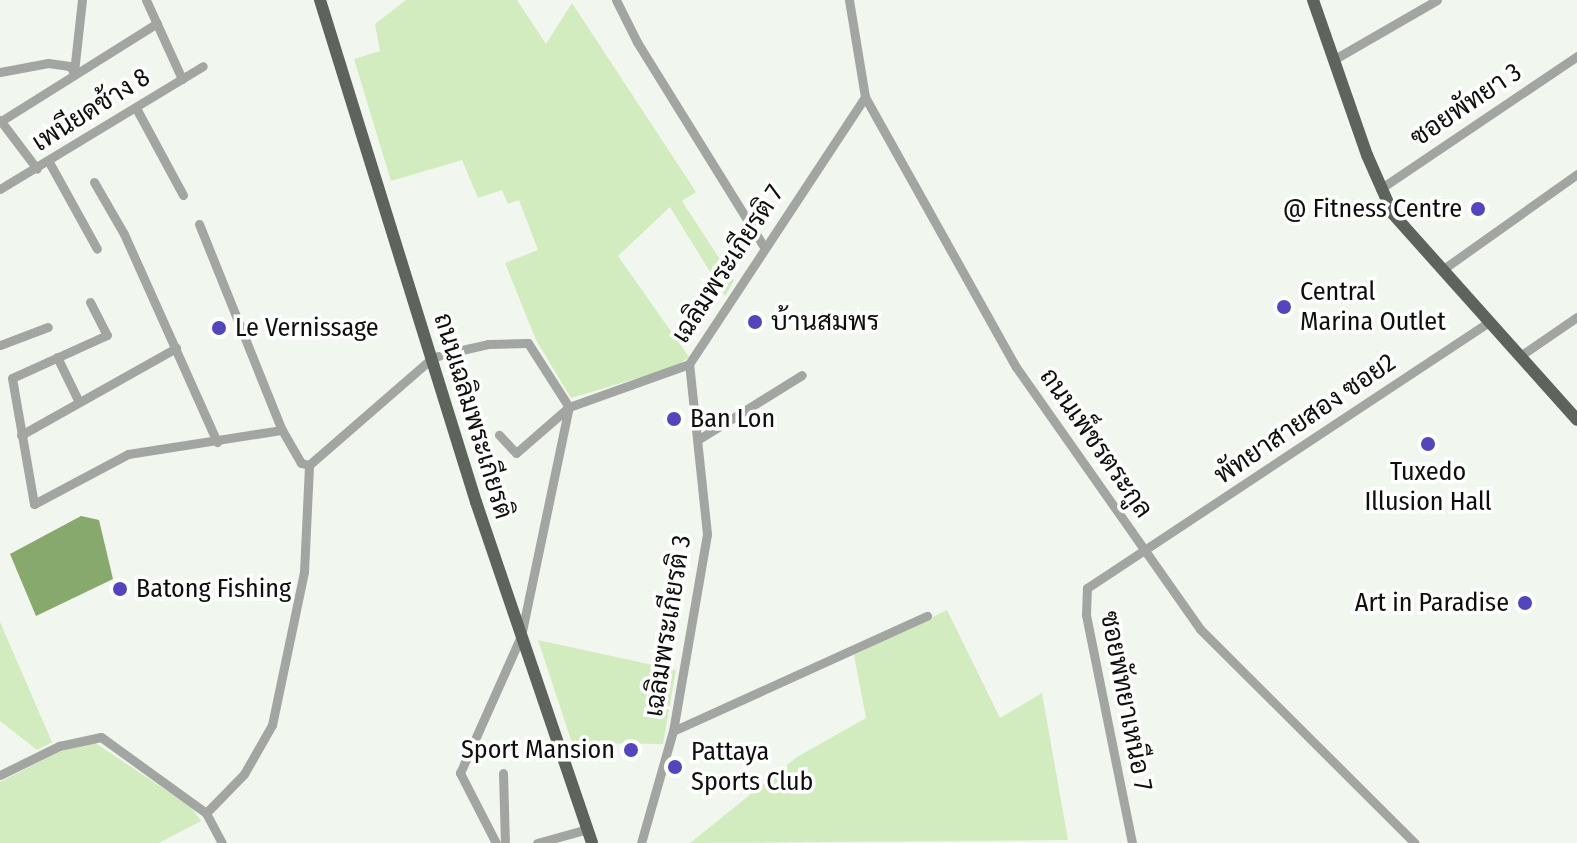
<!DOCTYPE html>
<html>
<head>
<meta charset="utf-8">
<style>
  body { margin:0 }
  #map { position:relative; width:1577px; height:843px; overflow:hidden; background:#f1f7ee; font-family:"Fira Sans Condensed",Sarabun,sans-serif }
  div>[style] { position:absolute }
  .green>* { inset:0; background:#d2ecbf }
  .water>* { inset:0; background:#88a96e }
  .minor>* { height:9px; margin:-4.5px; padding:0 4.5px; transform-origin:4.5px; border-radius:4.5px; background:#a2a5a1 }
  .major>* { height:12px; margin:-6px; padding:0 6px; transform-origin:6px; border-radius:6px; background:#5f635d }
  .dots>* { width:22px; height:22px; translate:-50% -50%; box-sizing:border-box; border:4px solid #fff; border-radius:50% }
  span { translate:-50% -50%; white-space:nowrap; text-align:center; line-height:1.15; -webkit-text-stroke:7px #fff; paint-order:stroke }
  .street-label { font-size:26px; color:#0e0f0c }
  .poi-label { font-size:26px; color:#0e0f0c }
  .right { translate:-100% -50%; text-align:right }
  .left { translate:0 -50%; text-align:left }
</style>
</head>
<body>
<div id="map">
  <div class="green">
    <i style="clip-path:polygon(406px 0,517px 0,546px 44px,572px 3px,696px 192px,682px 201px,734px 281px,725px 296px,670px 207px,618px 256px,689px 357px,675px 367px,571px 398px,536px 340px,505px 263px,538px 250px,519px 200px,508px 204px,502px 190px,478px 198px,462px 160px,391px 181px,354px 59px,380px 51px,375px 24px)"></i>
    <i style="clip-path:polygon(947px 610px,1000px 718px,1042px 693px,1068px 840px,690px 843px,797px 757px,866px 718px,854px 655px)"></i>
    <i style="clip-path:polygon(0 622px,52px 742px,37px 750px,0 721px)"></i>
    <i style="clip-path:polygon(538px 640px,676px 670px,663px 744px,572px 743px)"></i>
    <i style="clip-path:polygon(94px 742px,191px 807px,201px 821px,159px 843px,0 843px,0 782px,58px 752px)"></i>
  </div>
  <div class="water">
    <i style="clip-path:polygon(81px 516px,99px 520px,113px 579px,36px 616px,10px 554px)"></i>
  </div>
  <div class="minor">
    <i style="left:146px;top:0;width:87px;rotate:65.5deg"></i>
    <i style="left:616px;top:0;width:47px;rotate:63.4deg"></i>
    <i style="left:637px;top:42px;width:241px;rotate:58.2deg"></i>
    <i style="left:849px;top:0;width:98px;rotate:80.6deg"></i>
    <i style="left:865px;top:97px;width:309px;rotate:60.8deg"></i>
    <i style="left:1016px;top:367px;width:320px;rotate:54.9deg"></i>
    <i style="left:1200px;top:629px;width:303px;rotate:44.9deg"></i>
    <i style="left:1333px;top:60px;width:120px;rotate:-30deg"></i>
    <i style="left:0;top:72px;width:49px;rotate:-10.6deg"></i>
    <i style="left:48px;top:63px;width:22px;rotate:8deg"></i>
    <i style="left:70px;top:66px;width:8px;rotate:60deg"></i>
    <i style="left:74px;top:72px;width:72px;rotate:-83.7deg"></i>
    <i style="left:136px;top:108px;width:99px;rotate:61.6deg"></i>
    <i style="left:0;top:120px;width:61px;rotate:52.9deg"></i>
    <i style="left:1px;top:121px;width:184px;rotate:-32.1deg"></i>
    <i style="left:49px;top:162px;width:99px;rotate:61.1deg"></i>
    <i style="left:94px;top:182px;width:60px;rotate:60deg"></i>
    <i style="left:124px;top:234px;width:228px;rotate:65.9deg"></i>
    <i style="left:0;top:189px;width:237px;rotate:-31.2deg"></i>
    <i style="left:1380px;top:189px;width:238px;rotate:-34deg"></i>
    <i style="left:199px;top:224px;width:222px;rotate:68.1deg"></i>
    <i style="left:282px;top:430px;width:38px;rotate:60deg"></i>
    <i style="left:301px;top:463px;width:8px;rotate:14deg"></i>
    <i style="left:1442px;top:270px;width:166px;rotate:-35.4deg"></i>
    <i style="left:90px;top:302px;width:37px;rotate:63deg"></i>
    <i style="left:107px;top:335px;width:104px;rotate:155.6deg"></i>
    <i style="left:12px;top:378px;width:128px;rotate:80.1deg"></i>
    <i style="left:34px;top:504px;width:106px;rotate:-28deg"></i>
    <i style="left:128px;top:454px;width:156px;rotate:-8.9deg"></i>
    <i style="left:0;top:345px;width:51px;rotate:-20.6deg"></i>
    <i style="left:1520px;top:356px;width:69px;rotate:-34.4deg"></i>
    <i style="left:57px;top:357px;width:50px;rotate:63.9deg"></i>
    <i style="left:21px;top:435px;width:178px;rotate:-29.3deg"></i>
    <i style="left:699px;top:439px;width:121px;rotate:-31.9deg"></i>
    <i style="left:673px;top:731px;width:279px;rotate:-24.4deg"></i>
    <i style="left:503px;top:773px;width:70px;rotate:88.4deg"></i>
    <i style="left:0;top:775px;width:66px;rotate:-26.2deg"></i>
    <i style="left:59px;top:746px;width:43px;rotate:-12.1deg"></i>
    <i style="left:101px;top:737px;width:130px;rotate:35.9deg"></i>
    <i style="left:206px;top:813px;width:34px;rotate:62deg"></i>
    <i style="left:206px;top:813px;width:54px;rotate:-45.7deg"></i>
    <i style="left:244px;top:774px;width:56px;rotate:-60.3deg"></i>
    <i style="left:272px;top:725px;width:156px;rotate:-78.2deg"></i>
    <i style="left:304px;top:572px;width:107px;rotate:-87.3deg"></i>
    <i style="left:309px;top:465px;width:163px;rotate:-41deg"></i>
    <i style="left:432px;top:358px;width:13px;rotate:-18deg"></i>
    <i style="left:444px;top:354px;width:45px;rotate:-12.8deg"></i>
    <i style="left:488px;top:344px;width:40px;rotate:-1.4deg"></i>
    <i style="left:528px;top:343px;width:76px;rotate:57.4deg"></i>
    <i style="left:569px;top:407px;width:127px;rotate:-19.7deg"></i>
    <i style="left:689px;top:364px;width:320px;rotate:-56.6deg"></i>
    <i style="left:496px;top:843px;width:79px;rotate:-117.2deg"></i>
    <i style="left:460px;top:773px;width:150px;rotate:-66deg"></i>
    <i style="left:521px;top:636px;width:234px;rotate:-78.2deg"></i>
    <i style="left:569px;top:407px;width:70px;rotate:139deg"></i>
    <i style="left:516px;top:453px;width:25px;rotate:-133deg"></i>
    <i style="left:537px;top:843px;width:53px;rotate:-15.4deg"></i>
    <i style="left:641px;top:843px;width:116px;rotate:-74.1deg"></i>
    <i style="left:673px;top:731px;width:200px;rotate:-80.2deg"></i>
    <i style="left:707px;top:534px;width:171px;rotate:-96deg"></i>
    <i style="left:1132px;top:843px;width:233px;rotate:-101.4deg"></i>
    <i style="left:1086px;top:615px;width:27px;rotate:-88deg"></i>
    <i style="left:1087px;top:588px;width:482px;rotate:-33.5deg"></i>
  </div>
  <div class="major">
    <i style="left:320px;top:0;width:526px;rotate:72.74deg"></i>
    <i style="left:476px;top:502px;width:360px;rotate:71.2deg"></i>
    <i style="left:1313px;top:0;width:164px;rotate:70.8deg"></i>
    <i style="left:1367px;top:155px;width:64px;rotate:66.2deg"></i>
    <i style="left:1393px;top:214px;width:276px;rotate:48.2deg"></i>
  </div>
  <div class="dots">
    <i style="left:1478px;top:209px;background:#5346bd"></i>
    <i style="left:1284px;top:307px;background:#5346bd"></i>
    <i style="left:755px;top:322px;background:#5346bd"></i>
    <i style="left:219px;top:328px;background:#5346bd"></i>
    <i style="left:674px;top:419px;background:#5346bd"></i>
    <i style="left:1428px;top:444px;background:#5346bd"></i>
    <i style="left:120px;top:589px;background:#5346bd"></i>
    <i style="left:1525px;top:603px;background:#5346bd"></i>
    <i style="left:631px;top:750px;background:#5346bd"></i>
    <i style="left:675px;top:767px;background:#5346bd"></i>
  </div>
  <div class="street-label">
    <span style="left:1466px;top:105px;rotate:-34deg">ซอยพัทยา 3</span>
    <span style="left:91px;top:110px;rotate:-32deg">เพนียดช้าง 8</span>
    <span style="left:728px;top:264px;rotate:-57deg">เฉลิมพระเกียรติ 7</span>
    <span style="left:473px;top:416px;rotate:73deg">ถนนเฉลิมพระเกียรติ</span>
    <span style="left:1305px;top:419px;rotate:-34deg">พัทยาสายสอง ซอย2</span>
    <span style="left:1096px;top:443px;rotate:55deg">ถนนเพ็ชรตระกูล</span>
    <span style="left:668px;top:626px;rotate:-81deg">เฉลิมพระเกียรติ 3</span>
    <span style="left:1126px;top:701px;rotate:79deg">ซอยพัทยาเหนือ 7</span>
  </div>
  <div class="poi-label">
    <span class="right" style="left:1462px;top:209px">@ Fitness Centre</span>
    <span class="left" style="left:1300px;top:307px">Central<br>Marina Outlet</span>
    <span class="left" style="left:771px;top:322px">บ้านสมพร</span>
    <span class="left" style="left:235px;top:328px">Le Vernissage</span>
    <span class="left" style="left:690px;top:419px">Ban Lon</span>
    <span style="left:1428px;top:487px">Tuxedo<br>Illusion Hall</span>
    <span class="left" style="left:136px;top:589px">Batong Fishing</span>
    <span class="right" style="left:1509px;top:603px">Art in Paradise</span>
    <span class="right" style="left:615px;top:750px">Sport Mansion</span>
    <span class="left" style="left:691px;top:767px">Pattaya<br>Sports Club</span>
  </div>
</div>
</body>
</html>
